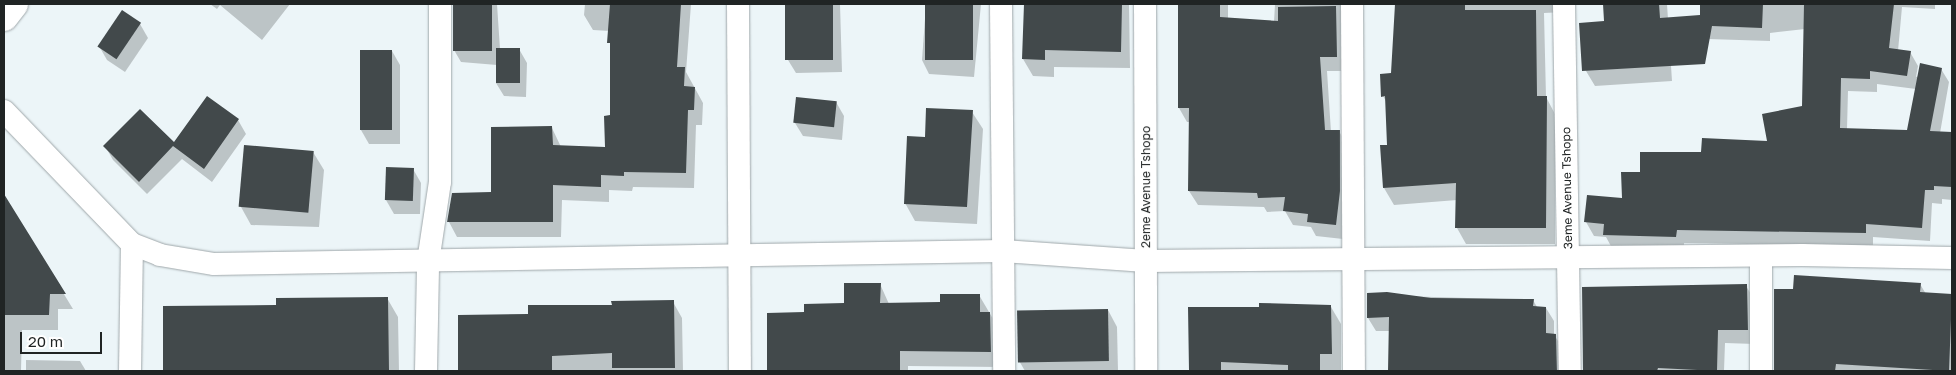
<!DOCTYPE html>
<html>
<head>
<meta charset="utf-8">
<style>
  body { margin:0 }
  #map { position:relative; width:1956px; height:375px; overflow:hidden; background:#ecf5f8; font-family:"Golos Text",sans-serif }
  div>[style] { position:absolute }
  .shadow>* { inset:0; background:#0003 }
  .building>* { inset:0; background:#42494b; transform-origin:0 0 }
  .roads { filter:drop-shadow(0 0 1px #9fa7aa) drop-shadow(0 0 1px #9fa7aa) }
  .minor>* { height:22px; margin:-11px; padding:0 11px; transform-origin:11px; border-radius:11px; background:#fff }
  .tertiary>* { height:28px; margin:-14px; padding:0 14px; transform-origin:14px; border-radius:14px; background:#fff }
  span { translate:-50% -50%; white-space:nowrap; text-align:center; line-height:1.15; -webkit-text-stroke:5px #fff; paint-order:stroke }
  .street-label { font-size:12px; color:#202424 }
  .frame { position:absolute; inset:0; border:5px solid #202424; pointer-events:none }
  .scale { position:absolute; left:20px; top:332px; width:82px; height:22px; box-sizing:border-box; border:2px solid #202424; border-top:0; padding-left:6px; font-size:15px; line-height:18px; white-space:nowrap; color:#202424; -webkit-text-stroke:4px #fff; paint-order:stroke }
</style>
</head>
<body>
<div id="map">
  <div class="shadow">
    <i style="clip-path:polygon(210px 4px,290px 4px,262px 40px,220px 5px,217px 9px)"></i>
    <i style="clip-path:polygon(454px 4px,497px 4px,500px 49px,519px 49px,527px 63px,526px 97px,504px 96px,496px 83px,497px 65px,461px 62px,454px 50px)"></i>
    <i style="clip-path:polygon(585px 4px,691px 4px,686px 72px,703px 103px,702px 125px,696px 125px,694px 188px,633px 187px,632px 191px,609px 190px,609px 202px,562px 200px,561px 237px,457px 237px,449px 222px,492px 194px,552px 128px,561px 147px,606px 149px,612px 117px,610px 31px,593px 30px,584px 15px)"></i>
    <i style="clip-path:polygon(787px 4px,840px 4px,842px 72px,796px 73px,788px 60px)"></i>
    <i style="clip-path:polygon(926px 4px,981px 4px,974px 77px,929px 74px,922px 60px)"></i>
    <i style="clip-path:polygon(1026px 4px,1129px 4px,1130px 68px,1054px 67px,1054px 77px,1033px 76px,1023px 59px)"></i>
    <i style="clip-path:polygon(1179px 4px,1228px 4px,1228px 18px,1274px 22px,1275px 4px,1341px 4px,1344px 71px,1327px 71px,1331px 132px,1339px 131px,1347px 146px,1343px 239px,1316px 236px,1311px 227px,1293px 225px,1285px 211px,1267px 212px,1264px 207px,1198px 205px,1189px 191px,1190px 122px,1187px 122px,1179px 108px)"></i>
    <i style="clip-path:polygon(1397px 4px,1564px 4px,1564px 12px,1544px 13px,1546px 97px,1555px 114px,1555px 244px,1466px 244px,1457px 228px,1457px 200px,1394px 205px,1384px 188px,1381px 147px,1388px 146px,1387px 103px,1383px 96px,1392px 75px)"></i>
    <i style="clip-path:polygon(1604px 4px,1667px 4px,1672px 81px,1595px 86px,1586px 71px,1605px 22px)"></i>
    <i style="clip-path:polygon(evenodd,1701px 4px,1935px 4px,1935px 9px,1902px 7px,1898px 51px,1910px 52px,1918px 66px,1916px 77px,1941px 69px,1949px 82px,1940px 133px,1952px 133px,1952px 200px,1942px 199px,1942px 204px,1932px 203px,1930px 241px,1873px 237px,1873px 246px,1684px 243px,1684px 251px,1612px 248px,1606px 237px,1594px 236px,1586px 222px,1623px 200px,1641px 173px,1702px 153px,1769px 142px,1804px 107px,1805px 29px,1770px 33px,1770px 41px,1708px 39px,1700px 26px,1701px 4px,1877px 84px,1916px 89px,1908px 131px,1847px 129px,1848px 91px,1877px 92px,1877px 84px)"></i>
    <i style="clip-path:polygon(123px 12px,140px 24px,148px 38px,125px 72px,107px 60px,99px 46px)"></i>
    <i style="clip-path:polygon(392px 51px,400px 65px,400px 144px,369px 144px,361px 130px,361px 52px)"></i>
    <i style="clip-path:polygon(836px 102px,844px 116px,842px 140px,803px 136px,795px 123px)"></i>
    <i style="clip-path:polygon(972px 112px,983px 129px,977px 224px,915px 221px,905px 203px)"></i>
    <i style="clip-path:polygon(238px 120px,246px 134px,212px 182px,182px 159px,147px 194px,113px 160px,105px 146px,174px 144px)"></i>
    <i style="clip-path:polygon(313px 152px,324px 170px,319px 227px,251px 225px,241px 207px)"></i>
    <i style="clip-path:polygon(413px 169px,421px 183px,420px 214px,394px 214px,386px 200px)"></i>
    <i style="clip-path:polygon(4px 204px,12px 209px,73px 309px,58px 309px,58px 330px,22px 330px,21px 371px,4px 371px)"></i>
    <i style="clip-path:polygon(880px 284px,889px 304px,942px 303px,979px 295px,999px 329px,999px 367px,908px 366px,908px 371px,768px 371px,768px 314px,805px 313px,846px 305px)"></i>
    <i style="clip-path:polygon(1920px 284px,1926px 294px,1952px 296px,1952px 371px,1776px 371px)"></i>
    <i style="clip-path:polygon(1746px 286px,1754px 299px,1755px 344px,1725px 343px,1724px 371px,1584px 371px,1583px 288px)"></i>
    <i style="clip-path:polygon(1368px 295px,1533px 300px,1537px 307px,1546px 308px,1554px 321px,1554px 335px,1563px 348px,1565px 371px,1389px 371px,1390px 331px,1376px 331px,1368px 318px)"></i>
    <i style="clip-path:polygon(387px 298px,398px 317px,399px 371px,165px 371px,164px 308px,277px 306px)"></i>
    <i style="clip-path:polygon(673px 302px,682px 318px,683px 371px,459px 371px,459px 316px,529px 315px)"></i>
    <i style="clip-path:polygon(1331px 307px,1341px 324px,1341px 371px,1190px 371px,1189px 308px)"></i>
    <i style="clip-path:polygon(1108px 310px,1117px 327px,1118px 371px,1025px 371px,1018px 359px)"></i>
    <i style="clip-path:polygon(26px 360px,80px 361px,86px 371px,26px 371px)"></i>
  </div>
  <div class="building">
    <i style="left:453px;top:4px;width:39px;height:47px"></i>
    <i style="clip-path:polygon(610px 4px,681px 4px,677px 67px,685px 67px,684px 86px,695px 87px,694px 110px,688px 110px,686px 173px,624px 172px,624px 176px,601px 175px,601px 187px,553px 185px,553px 222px,447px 222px,452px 193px,491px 192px,491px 127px,552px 126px,553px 145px,605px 147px,604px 116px,610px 115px,610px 43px,607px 43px)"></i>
    <i style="left:785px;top:4px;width:48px;height:56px"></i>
    <i style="left:925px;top:4px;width:48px;height:56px"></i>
    <i style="clip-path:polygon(1024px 4px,1122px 4px,1121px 52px,1045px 50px,1045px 60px,1022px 59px)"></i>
    <i style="clip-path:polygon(1178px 4px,1220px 4px,1220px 17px,1278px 21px,1278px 7px,1336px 6px,1337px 57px,1320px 57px,1325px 130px,1340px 130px,1340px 191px,1336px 225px,1307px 222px,1308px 214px,1283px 211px,1285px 197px,1258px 198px,1257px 193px,1188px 191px,1189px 108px,1178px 108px)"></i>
    <i style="clip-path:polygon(1395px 4px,1465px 4px,1465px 10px,1536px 10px,1537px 96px,1547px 96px,1546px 228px,1455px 228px,1456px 183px,1383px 188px,1380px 145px,1387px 145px,1385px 96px,1381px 97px,1380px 74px,1391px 73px)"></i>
    <i style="clip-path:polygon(1603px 4px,1659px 4px,1660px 18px,1700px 15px,1700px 4px,1763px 4px,1762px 28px,1712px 26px,1705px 64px,1582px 71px,1579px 23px,1604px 21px)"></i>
    <i style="clip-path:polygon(1804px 4px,1894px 4px,1889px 48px,1911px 51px,1907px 76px,1870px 71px,1870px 79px,1841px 78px,1840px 128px,1907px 130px,1920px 63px,1942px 68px,1930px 131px,1952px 132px,1952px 187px,1934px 186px,1934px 190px,1925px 190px,1922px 228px,1866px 224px,1866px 233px,1677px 230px,1676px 237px,1603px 235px,1604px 224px,1584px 222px,1587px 195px,1622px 198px,1621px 172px,1640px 172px,1640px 152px,1701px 152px,1702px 138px,1767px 141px,1762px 114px,1802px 106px)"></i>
    <i style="left:122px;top:10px;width:23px;height:44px;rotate:34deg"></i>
    <i style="left:496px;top:48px;width:24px;height:35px"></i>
    <i style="left:360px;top:50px;width:32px;height:80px"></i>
    <i style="clip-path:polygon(207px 96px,239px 119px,204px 169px,173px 146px,139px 182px,103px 146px,140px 109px,174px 142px)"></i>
    <i style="left:796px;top:97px;width:41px;height:26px;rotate:6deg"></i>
    <i style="clip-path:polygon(926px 108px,973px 110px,967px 207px,904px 204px,907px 136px,925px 137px)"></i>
    <i style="left:244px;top:145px;width:70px;height:62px;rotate:5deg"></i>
    <i style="left:386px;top:167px;width:28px;height:33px;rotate:2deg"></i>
    <i style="clip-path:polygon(4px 194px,66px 294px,50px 294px,49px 315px,4px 315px)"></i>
    <i style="clip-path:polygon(1794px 275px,1921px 283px,1920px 292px,1952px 294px,1949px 371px,1836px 364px,1835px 371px,1774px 370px,1774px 289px,1793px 289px)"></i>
    <i style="clip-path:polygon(844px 283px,881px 283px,880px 303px,940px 302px,940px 294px,980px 294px,980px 312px,990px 312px,991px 352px,900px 351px,900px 371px,767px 371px,767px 313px,804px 312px,804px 304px,844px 303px)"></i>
    <i style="clip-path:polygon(1747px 284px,1748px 330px,1718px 330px,1717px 371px,1658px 368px,1657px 371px,1583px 371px,1582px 287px)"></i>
    <i style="clip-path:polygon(1387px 292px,1431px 298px,1534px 299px,1533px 306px,1546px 307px,1546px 333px,1556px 334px,1557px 371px,1388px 371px,1389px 317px,1367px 318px,1367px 293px)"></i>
    <i style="clip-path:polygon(388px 297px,389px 371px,163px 371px,163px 306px,276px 305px,276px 298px)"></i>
    <i style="clip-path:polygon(674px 300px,675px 368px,612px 368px,612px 353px,552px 356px,552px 371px,458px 371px,458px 315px,528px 314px,528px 305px,612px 305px,611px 301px)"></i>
    <i style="clip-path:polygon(1259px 303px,1331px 305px,1332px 354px,1320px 354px,1320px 371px,1288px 371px,1288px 365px,1221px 362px,1221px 371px,1189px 371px,1188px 307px,1259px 307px)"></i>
    <i style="left:1108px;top:309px;width:52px;height:91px;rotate:89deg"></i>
  </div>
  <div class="roads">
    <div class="minor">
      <i style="left:738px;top:4px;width:367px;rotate:89.7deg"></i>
      <i style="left:1001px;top:4px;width:367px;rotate:89.5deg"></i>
      <i style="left:1145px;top:4px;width:367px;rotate:89.8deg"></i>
      <i style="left:1352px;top:4px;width:367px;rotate:89.7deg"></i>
      <i style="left:1564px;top:4px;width:367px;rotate:89.1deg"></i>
      <i style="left:4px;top:111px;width:185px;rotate:46.1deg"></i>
      <i style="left:132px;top:244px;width:30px;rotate:21deg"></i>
      <i style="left:160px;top:255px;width:55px;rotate:9.5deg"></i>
      <i style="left:214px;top:264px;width:789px;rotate:-0.94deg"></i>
      <i style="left:1003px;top:251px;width:143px;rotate:4deg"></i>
      <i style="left:1146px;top:261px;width:656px;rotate:-0.52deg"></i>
      <i style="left:1802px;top:255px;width:150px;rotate:1.1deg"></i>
      <i style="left:1761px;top:256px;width:115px;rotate:90deg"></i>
      <i style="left:130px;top:371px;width:127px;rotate:-89.1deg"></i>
      <i style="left:426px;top:371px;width:109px;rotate:-88.9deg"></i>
      <i style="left:428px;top:262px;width:81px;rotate:-81.5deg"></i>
      <i style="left:440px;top:182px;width:178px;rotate:-90deg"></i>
    </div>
    <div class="tertiary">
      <i style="left:4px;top:17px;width:16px;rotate:-52deg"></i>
    </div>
  </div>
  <div class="street-label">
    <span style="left:1146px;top:187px;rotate:-90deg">2eme Avenue Tshopo</span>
    <span style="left:1567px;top:188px;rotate:-91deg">3eme Avenue Tshopo</span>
  </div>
  <div class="frame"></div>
  <div class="scale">20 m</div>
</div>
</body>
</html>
